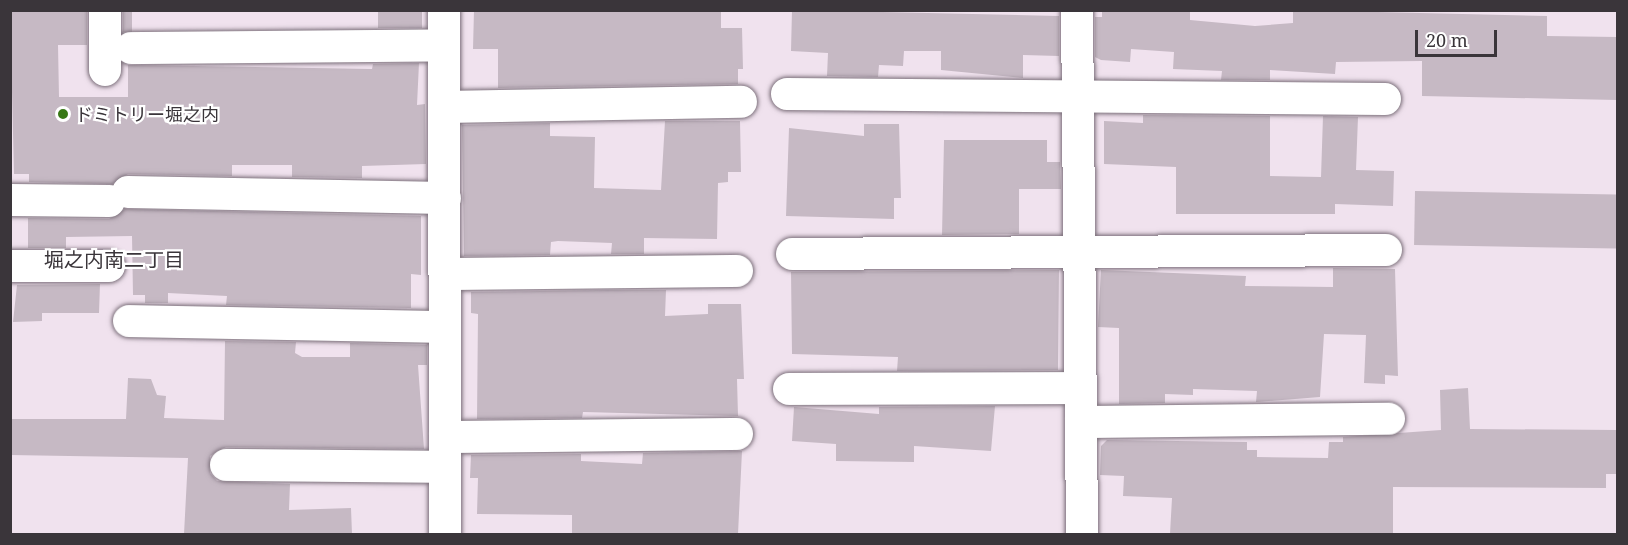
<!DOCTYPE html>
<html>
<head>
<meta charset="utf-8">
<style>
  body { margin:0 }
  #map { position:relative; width:1628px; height:545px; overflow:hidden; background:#f0e2ee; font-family:"Noto Serif","Noto Sans JP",serif }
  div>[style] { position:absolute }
  .building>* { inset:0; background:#c6b9c4; transform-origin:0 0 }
  .roads { filter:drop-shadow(0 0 2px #7c707b) drop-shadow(0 0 2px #7c707b) }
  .minor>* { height:32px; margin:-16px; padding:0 16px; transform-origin:16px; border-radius:16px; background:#fff }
  .dots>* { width:16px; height:16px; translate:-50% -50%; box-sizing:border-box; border:3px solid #fff; border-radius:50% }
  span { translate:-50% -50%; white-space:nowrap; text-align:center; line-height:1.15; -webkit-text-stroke:4.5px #fff; paint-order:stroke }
  .poi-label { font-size:18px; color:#3a353a }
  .left { translate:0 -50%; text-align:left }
  .neighbourhood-label { font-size:20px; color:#3a353a }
  .frame { position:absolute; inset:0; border:12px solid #3a353a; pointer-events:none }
  .scale { position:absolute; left:1415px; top:30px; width:82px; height:27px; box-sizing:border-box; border:3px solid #3a353a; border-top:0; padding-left:8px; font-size:18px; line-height:21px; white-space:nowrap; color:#3a353a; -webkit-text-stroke:4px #fff; paint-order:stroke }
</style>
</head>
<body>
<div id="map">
  <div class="building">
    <i style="clip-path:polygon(10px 10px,87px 10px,87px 45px,58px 45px,59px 97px,128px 97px,128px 65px,372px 69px,373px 64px,419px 63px,417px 105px,425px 104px,426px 164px,362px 166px,362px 178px,292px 177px,292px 165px,232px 165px,232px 176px,128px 174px,112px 184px,29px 182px,29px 174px,14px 174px)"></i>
    <i style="left:123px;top:10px;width:9px;height:22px"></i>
    <i style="left:378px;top:10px;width:44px;height:18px"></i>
    <i style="clip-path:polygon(474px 10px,721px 10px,721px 28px,742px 28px,743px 69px,738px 69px,738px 84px,498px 88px,498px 49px,473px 49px)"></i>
    <i style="clip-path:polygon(792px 10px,1059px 16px,1059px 56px,1023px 55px,1023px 78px,941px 70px,941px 51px,904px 51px,903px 66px,879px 65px,878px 77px,827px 76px,828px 53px,791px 51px)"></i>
    <i style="clip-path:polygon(1102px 10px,1190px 10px,1190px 20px,1255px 26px,1293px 23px,1293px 10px,1547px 16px,1547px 36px,1617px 37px,1617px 100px,1422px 96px,1422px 61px,1336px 62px,1335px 74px,1270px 70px,1270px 80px,1221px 80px,1222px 71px,1173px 69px,1174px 52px,1131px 49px,1130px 62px,1101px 60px,1095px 57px,1095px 17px,1102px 17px)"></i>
    <i style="clip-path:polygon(1143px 115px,1270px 116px,1270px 176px,1321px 177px,1323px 116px,1358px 117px,1356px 170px,1394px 171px,1393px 206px,1335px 204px,1335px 214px,1176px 214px,1176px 167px,1104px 164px,1104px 121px,1143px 123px)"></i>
    <i style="clip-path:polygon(665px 121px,740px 121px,741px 172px,728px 172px,728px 182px,718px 183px,717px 239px,644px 238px,644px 254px,611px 254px,612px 243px,558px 241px,551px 242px,550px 255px,464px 256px,462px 125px,550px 123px,550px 136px,595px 137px,594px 188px,661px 190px)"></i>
    <i style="clip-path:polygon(864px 124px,899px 124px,901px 198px,894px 198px,894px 219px,786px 216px,789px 128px,864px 136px)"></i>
    <i style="clip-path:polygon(944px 140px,1047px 140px,1047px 162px,1060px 162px,1061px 189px,1019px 189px,1019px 234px,942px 235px)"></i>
    <i style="left:1415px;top:191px;width:202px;height:54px;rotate:1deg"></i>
    <i style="clip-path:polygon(125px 209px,421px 216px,421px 275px,411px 274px,411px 308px,226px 305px,227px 296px,168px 293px,168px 303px,145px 303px,145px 295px,133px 295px,132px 236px,66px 237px,66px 248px,28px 248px,28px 218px,109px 219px)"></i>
    <i style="clip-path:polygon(1333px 268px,1395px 269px,1398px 376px,1385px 375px,1385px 384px,1364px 383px,1366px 335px,1324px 334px,1320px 397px,1256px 402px,1257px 391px,1193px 389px,1193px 395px,1165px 394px,1165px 403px,1119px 404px,1119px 328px,1098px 327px,1101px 270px,1246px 276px,1245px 286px,1333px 287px)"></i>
    <i style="clip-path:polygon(1059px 270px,1058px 370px,897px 371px,898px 357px,792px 354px,791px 272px)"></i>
    <i style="clip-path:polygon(100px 284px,99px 313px,42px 313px,42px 321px,13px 322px,17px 285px)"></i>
    <i style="clip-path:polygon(609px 290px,666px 290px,665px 316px,708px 314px,708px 304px,741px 304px,744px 379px,737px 379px,738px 416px,583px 412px,582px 418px,477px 419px,478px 314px,471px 313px,471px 292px)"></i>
    <i style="clip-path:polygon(225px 341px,296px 342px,295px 353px,302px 357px,350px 357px,350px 343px,427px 345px,427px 365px,418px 365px,424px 449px,226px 447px,210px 456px,210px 473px,217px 481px,290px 484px,289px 510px,351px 508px,352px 534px,184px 534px,188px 458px,10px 455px,10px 419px,126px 419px,128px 378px,151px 379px,157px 395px,166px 396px,164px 418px,224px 420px)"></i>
    <i style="clip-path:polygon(1468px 388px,1470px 429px,1617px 430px,1617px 474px,1606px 474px,1606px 488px,1393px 487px,1393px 534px,1170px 534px,1172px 498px,1123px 496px,1124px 476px,1100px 475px,1101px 446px,1107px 440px,1247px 442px,1247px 450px,1257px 450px,1257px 457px,1328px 458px,1329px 442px,1343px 442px,1343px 437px,1441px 430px,1440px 390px)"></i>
    <i style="clip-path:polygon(995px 406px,991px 451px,914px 446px,914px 462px,836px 461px,836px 444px,792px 441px,794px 407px,879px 414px,879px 407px)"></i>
    <i style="clip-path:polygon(742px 451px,738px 534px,572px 534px,572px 515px,477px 514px,478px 478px,470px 478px,471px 455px,581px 454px,581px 461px,642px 464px,643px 453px)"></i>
  </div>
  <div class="roads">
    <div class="minor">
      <i style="left:105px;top:10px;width:60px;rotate:90deg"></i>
      <i style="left:444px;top:10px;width:524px;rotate:89.89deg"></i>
      <i style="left:1077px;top:10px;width:524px;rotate:89.45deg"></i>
      <i style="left:131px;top:48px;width:313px;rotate:-0.5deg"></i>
      <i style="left:787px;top:94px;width:598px;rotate:0.48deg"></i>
      <i style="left:444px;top:107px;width:297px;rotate:-1deg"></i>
      <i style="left:128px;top:192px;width:317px;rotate:1.1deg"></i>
      <i style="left:10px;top:200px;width:99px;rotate:0.6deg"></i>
      <i style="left:792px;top:254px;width:594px;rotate:-0.39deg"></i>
      <i style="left:10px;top:266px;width:99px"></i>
      <i style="left:445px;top:274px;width:292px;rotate:-0.6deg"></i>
      <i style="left:129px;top:321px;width:316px;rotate:1.1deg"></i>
      <i style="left:789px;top:389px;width:292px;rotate:-0.2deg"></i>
      <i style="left:1081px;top:422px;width:308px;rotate:-0.6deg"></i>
      <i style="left:445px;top:437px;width:292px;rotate:-0.6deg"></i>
      <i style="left:226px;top:465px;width:219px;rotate:0.5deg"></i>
    </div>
  </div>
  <div class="dots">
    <i style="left:63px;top:114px;background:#387816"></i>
  </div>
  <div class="poi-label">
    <span class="left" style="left:75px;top:114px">ドミトリー堀之内</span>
  </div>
  <div class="neighbourhood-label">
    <span style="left:114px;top:259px">堀之内南二丁目</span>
  </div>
  <div class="frame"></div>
  <div class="scale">20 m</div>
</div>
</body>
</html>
